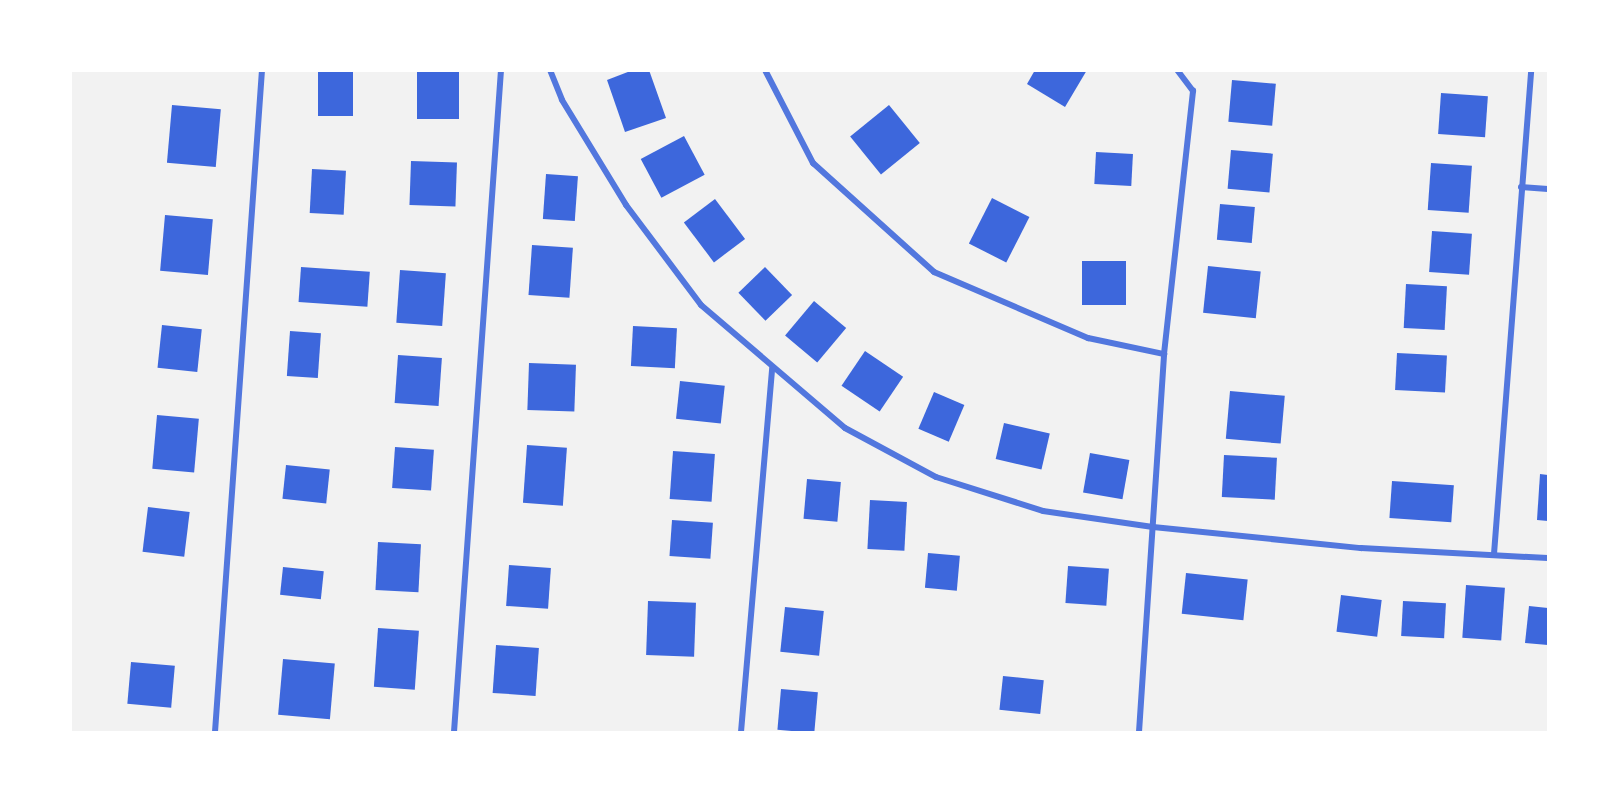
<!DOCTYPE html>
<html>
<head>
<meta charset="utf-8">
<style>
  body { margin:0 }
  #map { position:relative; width:1619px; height:803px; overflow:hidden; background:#f2f2f2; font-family:Arial,sans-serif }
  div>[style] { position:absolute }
  .building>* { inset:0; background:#3d67dc; transform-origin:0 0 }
  .minor>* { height:6px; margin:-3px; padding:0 3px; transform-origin:3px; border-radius:3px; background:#5277de }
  span { translate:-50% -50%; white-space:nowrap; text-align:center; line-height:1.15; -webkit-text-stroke:6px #fff; paint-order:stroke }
  .frame { position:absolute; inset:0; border:72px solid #fff; pointer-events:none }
</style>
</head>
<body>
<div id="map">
  <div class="building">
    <i style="left:318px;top:70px;width:35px;height:46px"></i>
    <i style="left:417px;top:70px;width:42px;height:49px"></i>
    <i style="clip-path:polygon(633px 70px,649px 70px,666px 118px,625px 132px,607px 80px)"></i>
    <i style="clip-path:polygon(1035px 70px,1087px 70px,1065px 107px,1027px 84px)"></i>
    <i style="left:1232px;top:80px;width:44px;height:42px;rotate:5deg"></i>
    <i style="left:1441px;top:93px;width:47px;height:41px;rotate:4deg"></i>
    <i style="left:172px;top:105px;width:49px;height:58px;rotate:5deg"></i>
    <i style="left:889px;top:105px;width:49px;height:50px;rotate:51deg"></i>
    <i style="left:684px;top:136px;width:44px;height:49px;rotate:62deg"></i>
    <i style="left:1231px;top:150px;width:42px;height:39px;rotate:5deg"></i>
    <i style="left:1096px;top:152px;width:37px;height:32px;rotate:3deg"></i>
    <i style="left:411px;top:161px;width:46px;height:44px;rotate:2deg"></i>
    <i style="left:1431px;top:163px;width:41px;height:47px;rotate:4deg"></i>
    <i style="left:312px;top:169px;width:34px;height:44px;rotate:3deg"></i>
    <i style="left:546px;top:174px;width:32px;height:45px;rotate:4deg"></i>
    <i style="left:992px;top:198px;width:42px;height:51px;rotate:27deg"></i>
    <i style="left:715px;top:199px;width:50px;height:39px;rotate:53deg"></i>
    <i style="left:1220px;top:204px;width:35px;height:36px;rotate:5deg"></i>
    <i style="left:165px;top:215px;width:48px;height:56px;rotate:5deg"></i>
    <i style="left:1432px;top:231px;width:40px;height:41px;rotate:4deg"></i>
    <i style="left:532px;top:245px;width:41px;height:50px;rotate:4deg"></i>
    <i style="left:1082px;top:261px;width:44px;height:44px"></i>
    <i style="left:1208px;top:266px;width:53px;height:47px;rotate:6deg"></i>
    <i style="left:301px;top:267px;width:69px;height:35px;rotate:4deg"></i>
    <i style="left:765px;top:267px;width:39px;height:37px;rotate:46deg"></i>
    <i style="left:400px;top:270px;width:46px;height:53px;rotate:4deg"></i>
    <i style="left:1406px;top:284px;width:41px;height:44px;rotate:3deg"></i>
    <i style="left:814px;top:301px;width:42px;height:45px;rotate:40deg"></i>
    <i style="left:162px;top:325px;width:40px;height:43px;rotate:6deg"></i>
    <i style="left:633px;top:326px;width:44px;height:40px;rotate:3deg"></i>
    <i style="left:290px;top:331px;width:31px;height:45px;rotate:4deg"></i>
    <i style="left:865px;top:351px;width:46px;height:42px;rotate:34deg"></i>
    <i style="left:1397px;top:353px;width:50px;height:37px;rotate:3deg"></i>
    <i style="left:398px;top:355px;width:44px;height:48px;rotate:4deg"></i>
    <i style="left:529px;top:363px;width:47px;height:47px;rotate:2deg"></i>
    <i style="left:680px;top:381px;width:45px;height:38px;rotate:6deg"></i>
    <i style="left:1230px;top:391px;width:55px;height:48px;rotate:5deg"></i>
    <i style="left:934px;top:392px;width:33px;height:40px;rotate:23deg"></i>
    <i style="left:157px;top:415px;width:42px;height:54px;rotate:5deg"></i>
    <i style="left:1004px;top:423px;width:47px;height:37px;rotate:13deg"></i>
    <i style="left:527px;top:445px;width:40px;height:58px;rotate:4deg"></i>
    <i style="left:395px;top:447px;width:39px;height:41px;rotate:4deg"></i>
    <i style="left:673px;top:451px;width:42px;height:48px;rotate:4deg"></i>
    <i style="left:1090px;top:453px;width:40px;height:40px;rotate:10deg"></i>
    <i style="left:1224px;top:455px;width:53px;height:42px;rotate:3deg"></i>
    <i style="left:286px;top:465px;width:44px;height:34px;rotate:6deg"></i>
    <i style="clip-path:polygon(1540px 474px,1548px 475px,1548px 521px,1537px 520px)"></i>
    <i style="left:807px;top:479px;width:34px;height:40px;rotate:5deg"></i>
    <i style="left:1392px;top:481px;width:62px;height:37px;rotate:4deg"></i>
    <i style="left:870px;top:500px;width:37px;height:49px;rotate:3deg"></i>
    <i style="left:148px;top:507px;width:42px;height:45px;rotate:7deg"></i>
    <i style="left:672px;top:520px;width:41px;height:36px;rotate:4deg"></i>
    <i style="left:378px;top:542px;width:43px;height:48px;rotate:3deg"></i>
    <i style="left:928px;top:553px;width:32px;height:35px;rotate:5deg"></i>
    <i style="left:509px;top:565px;width:42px;height:41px;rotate:4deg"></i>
    <i style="left:1068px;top:566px;width:41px;height:37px;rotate:4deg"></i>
    <i style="left:283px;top:567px;width:41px;height:28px;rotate:6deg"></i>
    <i style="left:1186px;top:573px;width:62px;height:41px;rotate:6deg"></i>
    <i style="left:1466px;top:585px;width:39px;height:53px;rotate:4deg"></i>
    <i style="left:1341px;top:595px;width:41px;height:37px;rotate:7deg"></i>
    <i style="left:648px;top:601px;width:48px;height:54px;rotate:2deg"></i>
    <i style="left:1403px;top:601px;width:43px;height:35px;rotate:3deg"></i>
    <i style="clip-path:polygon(1529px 606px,1548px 608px,1548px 645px,1525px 643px)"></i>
    <i style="left:785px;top:607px;width:39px;height:45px;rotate:6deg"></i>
    <i style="left:378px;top:628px;width:41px;height:59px;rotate:4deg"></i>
    <i style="left:496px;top:645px;width:43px;height:48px;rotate:4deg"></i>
    <i style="left:283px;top:659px;width:52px;height:56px;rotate:5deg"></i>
    <i style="left:131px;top:662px;width:44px;height:42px;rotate:5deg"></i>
    <i style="left:1003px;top:676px;width:41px;height:34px;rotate:6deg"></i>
    <i style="left:781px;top:689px;width:37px;height:41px;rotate:5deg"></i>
  </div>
  <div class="minor">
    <i style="left:550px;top:70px;width:32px;rotate:68deg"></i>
    <i style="left:562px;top:100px;width:123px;rotate:58.6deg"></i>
    <i style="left:626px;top:205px;width:125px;rotate:53.1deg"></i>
    <i style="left:701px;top:305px;width:189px;rotate:40.5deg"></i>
    <i style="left:845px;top:428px;width:103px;rotate:28.3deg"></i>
    <i style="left:936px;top:477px;width:112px;rotate:17.6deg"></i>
    <i style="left:1043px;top:511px;width:111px;rotate:8.3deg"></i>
    <i style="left:1153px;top:527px;width:209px;rotate:5.8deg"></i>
    <i style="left:1361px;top:548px;width:187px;rotate:3.1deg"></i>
    <i style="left:765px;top:70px;width:105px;rotate:62.7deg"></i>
    <i style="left:813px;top:163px;width:163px;rotate:42deg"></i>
    <i style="left:934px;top:272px;width:168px;rotate:23.2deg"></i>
    <i style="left:1088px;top:338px;width:78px;rotate:11.9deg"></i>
    <i style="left:1521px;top:187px;width:27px;rotate:4deg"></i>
    <i style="left:1494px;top:554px;width:485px;rotate:-85.6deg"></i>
    <i style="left:215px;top:732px;width:664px;rotate:-85.94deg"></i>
    <i style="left:454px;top:732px;width:664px;rotate:-85.94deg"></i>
    <i style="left:741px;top:732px;width:365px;rotate:-85.1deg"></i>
    <i style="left:1139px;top:732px;width:379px;rotate:-86.2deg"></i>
    <i style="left:1164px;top:354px;width:265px;rotate:-83.7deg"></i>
    <i style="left:1193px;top:91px;width:26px;rotate:-127deg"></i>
  </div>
  <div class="frame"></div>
</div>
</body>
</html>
